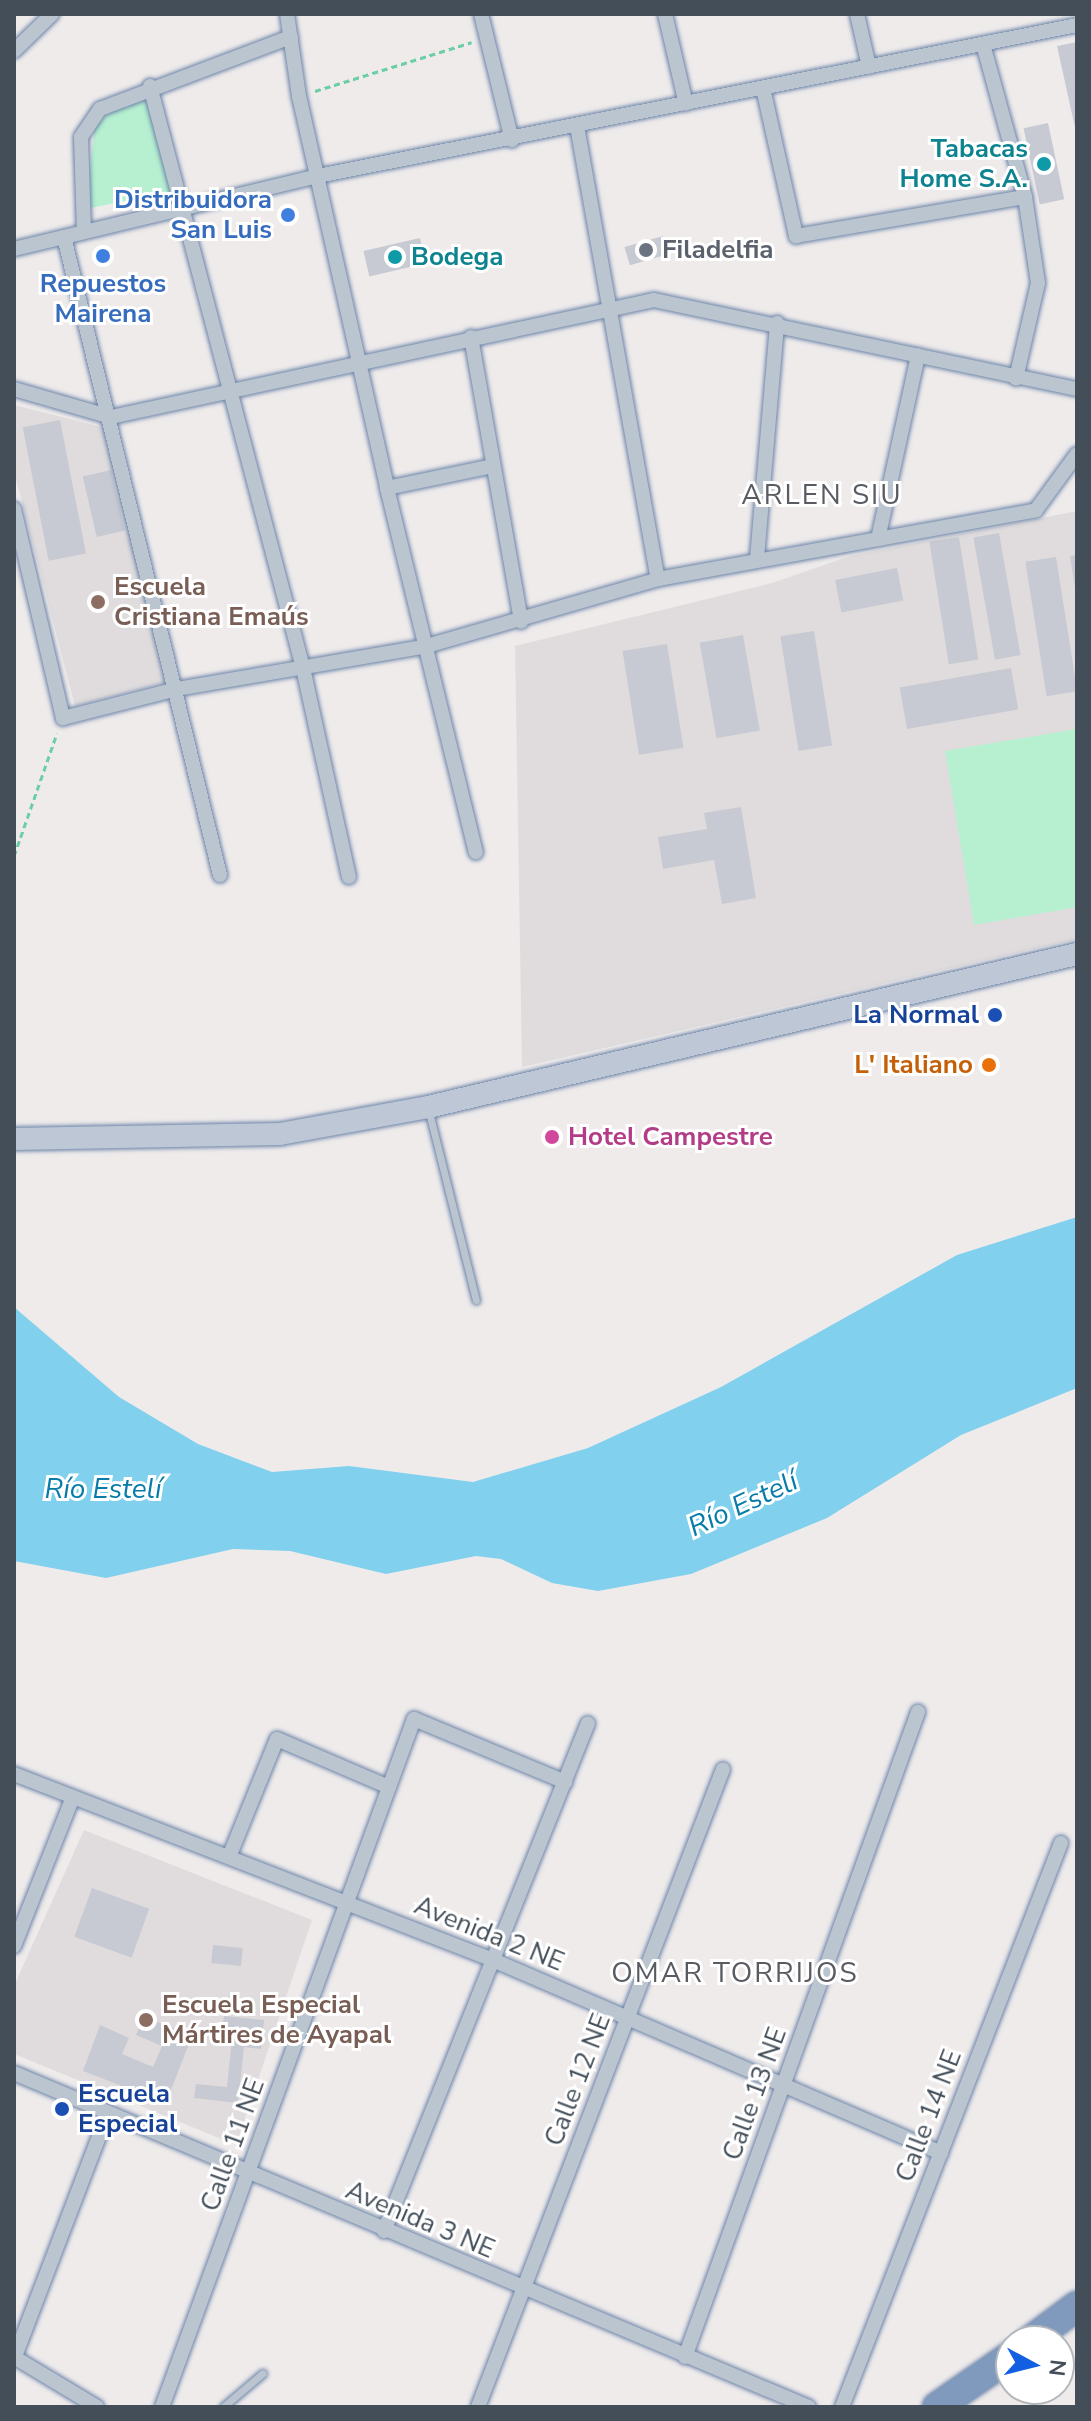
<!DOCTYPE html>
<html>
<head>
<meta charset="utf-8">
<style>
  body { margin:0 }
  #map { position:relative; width:1091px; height:2421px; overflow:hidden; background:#efebeb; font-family:"Nunito Sans",sans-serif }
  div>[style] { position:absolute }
  .education>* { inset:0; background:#e0dcdd }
  .green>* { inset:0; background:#b6f0d0 }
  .water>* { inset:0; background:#81d0ee }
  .building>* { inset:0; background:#c7cad2; transform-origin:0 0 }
  .path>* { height:3px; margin-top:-1.5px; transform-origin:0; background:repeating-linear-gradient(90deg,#6dcea5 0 6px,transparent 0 10px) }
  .roads { filter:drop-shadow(0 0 2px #6c85a9) drop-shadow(0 0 2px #6c85a9) }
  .lane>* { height:7px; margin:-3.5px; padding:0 3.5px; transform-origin:3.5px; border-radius:3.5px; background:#bbc5cf }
  .street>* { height:14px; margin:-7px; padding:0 7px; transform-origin:7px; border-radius:7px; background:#bbc5cf }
  .secondary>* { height:22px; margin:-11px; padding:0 11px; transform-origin:11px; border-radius:11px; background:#bdc7d6 }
  .highway>* { height:28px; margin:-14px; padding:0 14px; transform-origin:14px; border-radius:14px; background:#809abd }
  .dots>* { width:22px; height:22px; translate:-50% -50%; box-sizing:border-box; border:4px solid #fff; border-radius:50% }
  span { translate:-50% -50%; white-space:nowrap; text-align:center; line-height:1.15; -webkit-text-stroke:6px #fff; paint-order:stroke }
  .culture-label { font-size:26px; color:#0d838f; font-weight:700 }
  .right { translate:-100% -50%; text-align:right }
  .left { translate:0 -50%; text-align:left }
  .shop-label { font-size:26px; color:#366cbe; font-weight:700 }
  .worship-label { font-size:26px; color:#5b616d; font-weight:700 }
  .education-label { font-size:26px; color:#785e54; font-weight:700 }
  .transit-label { font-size:26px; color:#164399; font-weight:700 }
  .food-label { font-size:26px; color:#c56008; font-weight:700 }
  .hotel-label { font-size:26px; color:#b23c85; font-weight:700 }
  .street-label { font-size:26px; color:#434e59 }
  .neighbourhood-label { font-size:28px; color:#585b61; letter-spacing:2px }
  .water-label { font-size:28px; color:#077ca9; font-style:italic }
  .frame { position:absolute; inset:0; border:16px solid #434e59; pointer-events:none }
  .north { position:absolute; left:995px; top:2325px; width:80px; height:80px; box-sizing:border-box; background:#fff; border:2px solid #b4b8bd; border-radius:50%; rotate:97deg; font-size:22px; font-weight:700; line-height:32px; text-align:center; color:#434e59 }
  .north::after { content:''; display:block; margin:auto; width:28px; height:36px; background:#125fe2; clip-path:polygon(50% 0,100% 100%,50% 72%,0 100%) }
</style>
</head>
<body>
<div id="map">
  <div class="education">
    <i style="clip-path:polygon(14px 405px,105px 428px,167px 682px,75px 706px,14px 471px)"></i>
    <i style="clip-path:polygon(1077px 511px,1077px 939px,522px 1067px,515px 646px,772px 583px,850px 556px)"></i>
    <i style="clip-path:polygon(84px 1830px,312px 1920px,236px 2145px,14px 2054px,14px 1986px)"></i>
  </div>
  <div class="green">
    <i style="clip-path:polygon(146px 98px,173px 191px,86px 209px,95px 125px,117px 107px)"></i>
    <i style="clip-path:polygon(1077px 729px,1077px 907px,974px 925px,945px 751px)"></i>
  </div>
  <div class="water">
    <i style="clip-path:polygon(1077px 1217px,1077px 1388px,961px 1435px,827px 1518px,691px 1574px,598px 1591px,552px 1583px,501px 1559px,476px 1556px,386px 1574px,290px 1551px,233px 1549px,106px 1578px,14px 1561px,14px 1307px,119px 1397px,198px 1444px,272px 1472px,349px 1466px,473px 1482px,588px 1448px,721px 1387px,957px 1255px)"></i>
  </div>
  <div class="building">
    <i style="clip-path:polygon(1077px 42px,1077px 132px,1076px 132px,1057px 46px)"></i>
    <i style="left:1048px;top:123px;width:78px;height:25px;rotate:78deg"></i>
    <i style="left:663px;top:236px;width:19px;height:40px;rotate:74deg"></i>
    <i style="left:420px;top:238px;width:26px;height:58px;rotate:77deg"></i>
    <i style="left:60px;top:420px;width:136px;height:38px;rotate:79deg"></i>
    <i style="left:111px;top:470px;width:62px;height:29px;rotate:77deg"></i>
    <i style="left:999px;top:533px;width:124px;height:26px;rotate:80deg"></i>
    <i style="left:959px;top:537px;width:124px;height:30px;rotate:81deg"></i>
    <i style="clip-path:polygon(1077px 555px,1077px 588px,1075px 588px,1070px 556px)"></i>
    <i style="left:1056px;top:557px;width:136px;height:31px;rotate:81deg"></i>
    <i style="left:897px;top:568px;width:33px;height:63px;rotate:79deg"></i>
    <i style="left:814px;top:631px;width:116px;height:34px;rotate:81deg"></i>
    <i style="left:743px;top:635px;width:97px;height:44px;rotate:80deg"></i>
    <i style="left:667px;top:644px;width:105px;height:45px;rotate:81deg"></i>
    <i style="left:1011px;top:668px;width:42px;height:113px;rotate:80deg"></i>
    <i style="clip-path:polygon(741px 807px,756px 898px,722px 904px,714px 860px,663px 869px,658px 837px,707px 829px,704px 813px)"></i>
    <i style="left:92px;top:1888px;width:61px;height:52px;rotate:20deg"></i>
    <i style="left:213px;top:1945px;width:30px;height:18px;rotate:6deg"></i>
    <i style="clip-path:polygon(144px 2016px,192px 2036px,166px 2103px,83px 2071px,100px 2025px,129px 2038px,122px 2054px,153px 2067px,162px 2046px,136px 2035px)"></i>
    <i style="clip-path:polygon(224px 2016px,264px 2020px,261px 2049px,244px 2047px,238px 2103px,194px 2098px,196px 2084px,227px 2087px,232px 2038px,221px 2037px)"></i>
  </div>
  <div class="path">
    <i style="left:315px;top:91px;width:164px;rotate:-17.3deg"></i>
    <i style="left:14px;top:856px;width:130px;rotate:-70.7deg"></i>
  </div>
  <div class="roads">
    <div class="lane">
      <i style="left:428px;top:1108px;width:198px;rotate:76deg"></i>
      <i style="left:223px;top:2407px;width:52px;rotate:-40.4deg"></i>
    </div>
    <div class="street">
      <i style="left:287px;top:14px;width:83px;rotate:81.7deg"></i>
      <i style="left:299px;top:96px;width:402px;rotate:77.3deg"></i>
      <i style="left:387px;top:488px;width:375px;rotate:76.3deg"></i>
      <i style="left:481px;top:14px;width:130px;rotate:76.2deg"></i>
      <i style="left:665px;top:14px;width:92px;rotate:76.9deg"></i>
      <i style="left:857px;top:14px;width:54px;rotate:77.2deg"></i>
      <i style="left:983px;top:44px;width:159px;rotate:74.6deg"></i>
      <i style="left:1025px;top:197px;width:87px;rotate:81.4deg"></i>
      <i style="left:1038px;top:283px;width:98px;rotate:103deg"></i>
      <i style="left:14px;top:51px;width:53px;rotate:-44.2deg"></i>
      <i style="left:150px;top:86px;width:602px;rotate:75.27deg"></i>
      <i style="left:303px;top:668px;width:214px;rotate:77.6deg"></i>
      <i style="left:763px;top:88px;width:152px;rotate:77.4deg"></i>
      <i style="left:796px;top:236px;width:232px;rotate:-9.7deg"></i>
      <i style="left:577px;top:126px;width:460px;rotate:79.9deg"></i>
      <i style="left:84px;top:232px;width:95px;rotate:-91.8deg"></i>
      <i style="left:81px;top:137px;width:34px;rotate:-56deg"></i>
      <i style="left:100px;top:109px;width:204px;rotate:-20.7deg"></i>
      <i style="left:64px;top:237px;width:657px;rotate:76.26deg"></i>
      <i style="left:14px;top:249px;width:313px;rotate:-13.5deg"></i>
      <i style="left:318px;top:176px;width:774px;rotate:-11.25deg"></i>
      <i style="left:471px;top:337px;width:289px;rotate:80deg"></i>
      <i style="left:14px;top:389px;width:101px;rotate:16.1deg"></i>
      <i style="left:111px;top:417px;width:555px;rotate:-12.16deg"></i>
      <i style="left:654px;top:300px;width:432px;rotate:11.9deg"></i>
      <i style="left:387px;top:488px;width:108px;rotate:-11.7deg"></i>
      <i style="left:14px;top:509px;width:215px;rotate:76.8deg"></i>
      <i style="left:63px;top:718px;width:118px;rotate:-14.3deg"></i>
      <i style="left:177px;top:689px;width:250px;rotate:-9.7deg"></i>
      <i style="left:423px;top:647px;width:245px;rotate:-16.1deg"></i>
      <i style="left:658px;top:579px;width:384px;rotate:-10.3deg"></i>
      <i style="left:1036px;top:510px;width:69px;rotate:-53.8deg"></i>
      <i style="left:878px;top:539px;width:188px;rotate:-77.7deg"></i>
      <i style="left:757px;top:558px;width:236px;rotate:-85.1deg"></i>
      <i style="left:14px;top:1774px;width:514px;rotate:21.22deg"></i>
      <i style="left:493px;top:1960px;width:488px;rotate:23.3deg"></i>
      <i style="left:229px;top:1857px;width:127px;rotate:-67.9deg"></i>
      <i style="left:277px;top:1739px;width:122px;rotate:23.2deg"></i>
      <i style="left:14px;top:1946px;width:160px;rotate:-68.4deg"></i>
      <i style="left:14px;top:2073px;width:862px;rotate:22.79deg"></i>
      <i style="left:384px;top:2231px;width:547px;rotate:-68.12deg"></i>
      <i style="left:14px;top:2357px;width:97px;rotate:31.1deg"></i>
      <i style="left:685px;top:2357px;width:686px;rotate:-70.14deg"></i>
      <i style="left:14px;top:2359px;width:261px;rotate:-69.1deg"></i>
      <i style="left:162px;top:2407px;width:733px;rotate:-69.88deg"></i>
      <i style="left:414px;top:1719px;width:164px;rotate:22.6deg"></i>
      <i style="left:478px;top:2407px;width:683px;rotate:-68.99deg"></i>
      <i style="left:842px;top:2407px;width:605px;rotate:-68.78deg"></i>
    </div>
    <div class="secondary">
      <i style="left:14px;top:1139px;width:266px;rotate:-1.1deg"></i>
      <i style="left:280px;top:1134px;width:150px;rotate:-10.3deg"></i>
      <i style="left:428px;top:1107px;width:667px;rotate:-13.27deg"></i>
    </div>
    <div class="highway">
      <i style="left:1030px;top:2341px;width:59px;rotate:-36.7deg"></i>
      <i style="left:937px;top:2407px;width:90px;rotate:-34.6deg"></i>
    </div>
  </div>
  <div class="dots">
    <i style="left:1044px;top:164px;background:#0f9aa8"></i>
    <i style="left:288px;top:215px;background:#3f7fe0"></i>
    <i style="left:646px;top:250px;background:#6b7280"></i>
    <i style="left:103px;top:256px;background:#3f7fe0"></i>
    <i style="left:395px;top:257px;background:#0f9aa8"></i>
    <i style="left:98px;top:602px;background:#8d6e63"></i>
    <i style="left:995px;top:1015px;background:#1a4fb4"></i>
    <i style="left:989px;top:1065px;background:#e8710a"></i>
    <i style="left:552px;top:1137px;background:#d1479c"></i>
    <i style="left:146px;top:2020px;background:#8d6e63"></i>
    <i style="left:62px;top:2109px;background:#1a4fb4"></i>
  </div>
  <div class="culture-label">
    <span class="right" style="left:1028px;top:164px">Tabacas<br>Home S.A.</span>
    <span class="left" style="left:411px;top:257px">Bodega</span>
  </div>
  <div class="shop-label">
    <span class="right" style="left:272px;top:215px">Distribuidora<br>San Luis</span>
    <span style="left:103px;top:299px">Repuestos<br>Mairena</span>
  </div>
  <div class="worship-label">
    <span class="left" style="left:662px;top:250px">Filadelfia</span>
  </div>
  <div class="education-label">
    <span class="left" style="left:114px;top:602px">Escuela<br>Cristiana Emaús</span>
    <span class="left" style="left:162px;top:2020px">Escuela Especial<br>Mártires de Ayapal</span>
  </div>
  <div class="transit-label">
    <span class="right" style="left:979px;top:1015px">La Normal</span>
    <span class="left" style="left:78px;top:2109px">Escuela<br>Especial</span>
  </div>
  <div class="food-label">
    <span class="right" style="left:973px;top:1065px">L' Italiano</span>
  </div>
  <div class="hotel-label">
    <span class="left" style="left:568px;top:1137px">Hotel Campestre</span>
  </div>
  <div class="street-label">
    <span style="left:489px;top:1934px;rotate:22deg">Avenida 2 NE</span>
    <span style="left:578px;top:2080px;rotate:-69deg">Calle 12 NE</span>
    <span style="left:755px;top:2094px;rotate:-70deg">Calle 13 NE</span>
    <span style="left:929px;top:2116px;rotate:-69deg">Calle 14 NE</span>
    <span style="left:233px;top:2145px;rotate:-70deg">Calle 11 NE</span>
    <span style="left:420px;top:2220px;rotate:23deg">Avenida 3 NE</span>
  </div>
  <div class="neighbourhood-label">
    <span style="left:822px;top:495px">ARLEN SIU</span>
    <span style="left:735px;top:1973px">OMAR TORRIJOS</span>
  </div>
  <div class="water-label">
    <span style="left:103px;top:1489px">Río Estelí</span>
    <span style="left:743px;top:1504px;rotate:-25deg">Río Estelí</span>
  </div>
  <div class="frame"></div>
  <div class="north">N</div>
</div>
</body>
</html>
